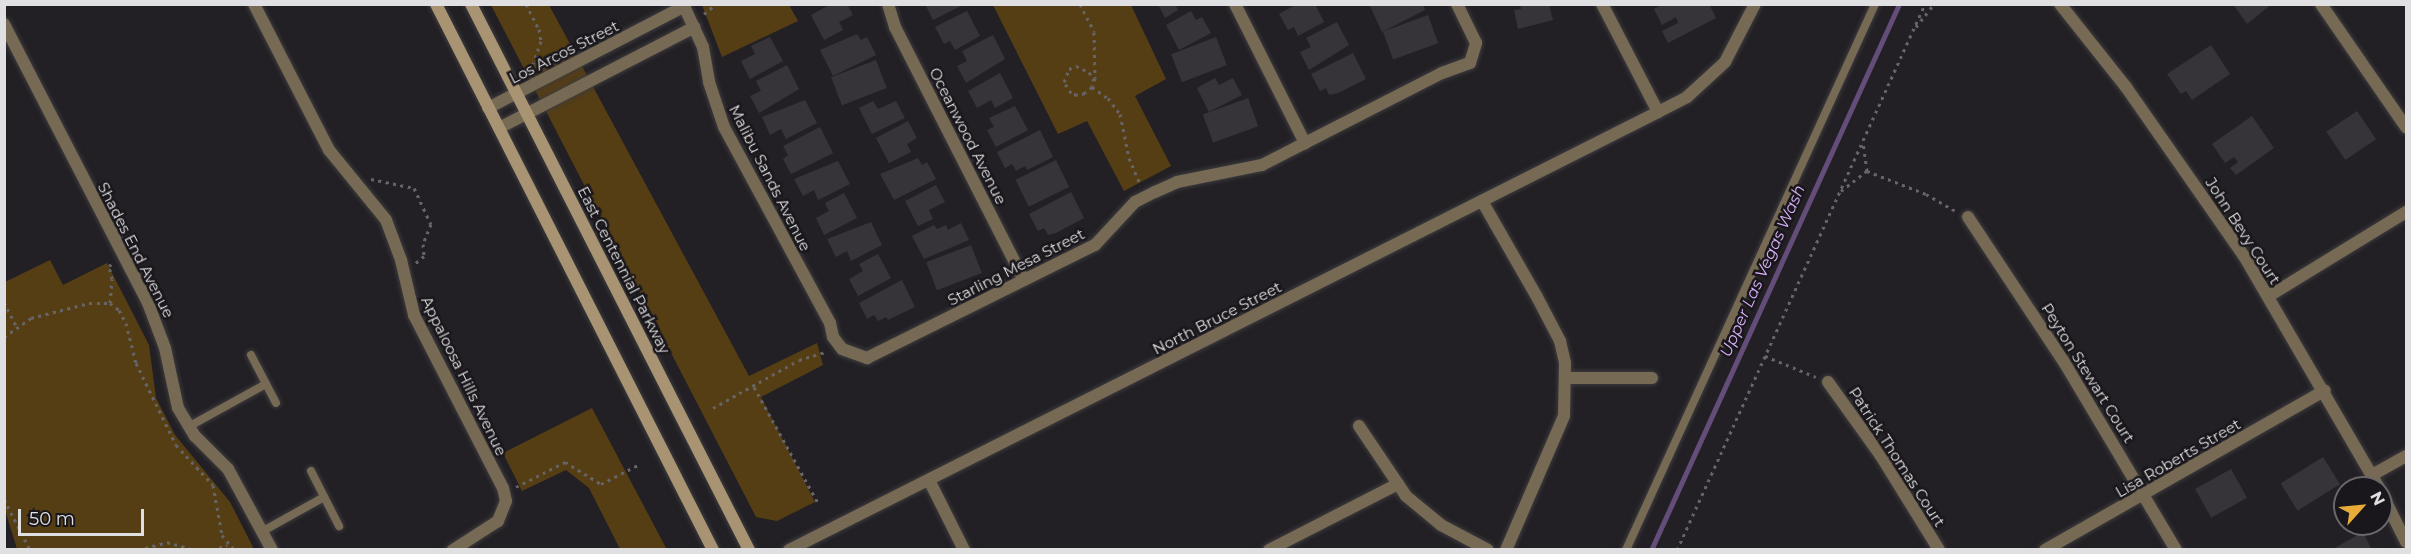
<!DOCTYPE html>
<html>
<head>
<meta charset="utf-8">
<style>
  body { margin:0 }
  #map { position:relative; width:2411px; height:554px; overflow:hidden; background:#222024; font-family:Montserrat,sans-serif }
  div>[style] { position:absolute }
  .green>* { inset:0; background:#563e14 }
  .stream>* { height:5px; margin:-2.5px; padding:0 2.5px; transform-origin:2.5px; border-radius:2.5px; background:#654d7a }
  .building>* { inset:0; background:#363438; transform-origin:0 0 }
  .path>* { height:3px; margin-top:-1.5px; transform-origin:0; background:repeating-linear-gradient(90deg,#666467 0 3px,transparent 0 7.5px) }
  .roads { filter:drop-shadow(0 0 2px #3d3b3e) drop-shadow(0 0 2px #3d3b3e) }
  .service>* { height:8px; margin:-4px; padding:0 4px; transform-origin:4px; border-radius:4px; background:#776a55 }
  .minor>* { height:12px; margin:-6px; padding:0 6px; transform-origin:6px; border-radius:6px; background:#776a55 }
  .tertiary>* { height:12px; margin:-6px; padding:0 6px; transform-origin:6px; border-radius:6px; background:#776a55 }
  .secondary>* { height:12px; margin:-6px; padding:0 6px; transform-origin:6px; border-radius:6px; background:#a89372 }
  span { translate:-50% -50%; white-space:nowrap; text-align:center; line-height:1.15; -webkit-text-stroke:5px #19171b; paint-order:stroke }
  .street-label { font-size:15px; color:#e0dfe1 }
  .water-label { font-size:16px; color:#d9b3fb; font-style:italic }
  .frame { position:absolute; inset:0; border:6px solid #e0dfe1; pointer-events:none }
  .north { position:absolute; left:2333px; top:476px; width:60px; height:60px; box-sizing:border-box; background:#19171b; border:2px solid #69676a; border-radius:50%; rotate:63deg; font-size:16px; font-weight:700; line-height:24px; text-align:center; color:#e0dfe1 }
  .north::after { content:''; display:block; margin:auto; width:21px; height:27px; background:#e9ab37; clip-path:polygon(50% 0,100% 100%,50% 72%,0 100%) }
  .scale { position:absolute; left:18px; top:509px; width:126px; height:27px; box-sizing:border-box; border:3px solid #e0dfe1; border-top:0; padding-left:8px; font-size:18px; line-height:21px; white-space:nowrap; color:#e0dfe1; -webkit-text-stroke:4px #19171b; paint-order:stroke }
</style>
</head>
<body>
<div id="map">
  <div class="green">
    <i style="clip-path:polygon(491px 5px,549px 5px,749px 376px,817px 343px,823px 365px,761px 397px,815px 502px,777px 521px,756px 517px)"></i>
    <i style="clip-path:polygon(702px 5px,789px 5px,798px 21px,722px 57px)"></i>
    <i style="clip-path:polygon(993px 5px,1131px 5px,1166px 79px,1135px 96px,1171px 166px,1124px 191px,1087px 121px,1058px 134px)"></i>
    <i style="clip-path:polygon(50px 260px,63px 285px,107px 263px,149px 345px,156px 398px,175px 435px,230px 502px,254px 549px,17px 549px,4px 507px,5px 282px)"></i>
    <i style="clip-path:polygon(592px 408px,666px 548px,665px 549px,620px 549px,589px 488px,566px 470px,522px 491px,503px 453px)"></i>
  </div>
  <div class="stream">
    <i style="left:1651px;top:550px;width:600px;rotate:-65.57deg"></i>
  </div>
  <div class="building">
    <i style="clip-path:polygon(831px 4px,847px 4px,853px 15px,839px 22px,843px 30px,824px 40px,811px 15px)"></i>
    <i style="clip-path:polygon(925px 4px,965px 4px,933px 20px)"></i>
    <i style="clip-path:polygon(1158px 4px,1175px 4px,1178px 10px,1165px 18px)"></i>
    <i style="clip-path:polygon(1297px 4px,1315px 4px,1324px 22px,1298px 36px,1294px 27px,1288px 30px,1279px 14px)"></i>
    <i style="clip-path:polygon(1369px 4px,1423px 4px,1425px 10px,1382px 32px)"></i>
    <i style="clip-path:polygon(1520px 4px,1549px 4px,1553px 20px,1518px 29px,1514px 10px,1521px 9px)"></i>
    <i style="clip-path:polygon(1663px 4px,1709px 4px,1716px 18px,1668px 43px,1662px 31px,1678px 23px,1676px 17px,1662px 25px,1654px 9px)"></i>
    <i style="clip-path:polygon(2233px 4px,2272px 4px,2247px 24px)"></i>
    <i style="clip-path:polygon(967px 11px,980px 36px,955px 50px,950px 41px,944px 44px,935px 27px)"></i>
    <i style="clip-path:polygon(1191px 11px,1196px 20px,1202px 17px,1211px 33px,1179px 50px,1166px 25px)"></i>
    <i style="left:1428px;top:15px;width:30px;height:48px;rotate:70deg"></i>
    <i style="clip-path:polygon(1337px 22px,1349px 45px,1309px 70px,1300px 52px,1311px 47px,1306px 38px)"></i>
    <i style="clip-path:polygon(857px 34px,861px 40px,867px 37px,876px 55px,833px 76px,820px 50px)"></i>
    <i style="clip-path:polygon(993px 35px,1005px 59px,966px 83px,957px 66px,967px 61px,962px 51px)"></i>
    <i style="clip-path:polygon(770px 37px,783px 61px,750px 79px,741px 61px,755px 54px,751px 46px)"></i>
    <i style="left:1216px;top:37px;width:30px;height:48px;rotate:69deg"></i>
    <i style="clip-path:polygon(2211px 45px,2230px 74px,2192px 100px,2186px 91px,2181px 94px,2167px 74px)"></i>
    <i style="clip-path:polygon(1353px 53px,1366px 79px,1338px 93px,1329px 95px,1326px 88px,1320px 91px,1311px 74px)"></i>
    <i style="left:876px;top:60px;width:30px;height:48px;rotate:69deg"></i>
    <i style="clip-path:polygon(787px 65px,799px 89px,759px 113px,750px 96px,761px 91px,756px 81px)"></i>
    <i style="clip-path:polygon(1000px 73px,1013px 98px,995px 108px,991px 100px,977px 108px,968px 91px)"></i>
    <i style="clip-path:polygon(1215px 78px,1219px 85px,1233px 78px,1242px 95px,1209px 112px,1197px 88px)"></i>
    <i style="left:1248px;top:98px;width:30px;height:48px;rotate:70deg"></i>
    <i style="clip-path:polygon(805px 100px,817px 123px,786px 139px,781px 129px,770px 135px,762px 117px)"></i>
    <i style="clip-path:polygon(873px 101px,878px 109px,896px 101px,905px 118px,872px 134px,859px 108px)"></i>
    <i style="clip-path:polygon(1015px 106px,1028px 130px,996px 147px,987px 130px,994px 127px,989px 118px)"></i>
    <i style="left:2357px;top:111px;width:34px;height:37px;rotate:56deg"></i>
    <i style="clip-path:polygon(2252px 116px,2274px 148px,2236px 175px,2230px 168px,2238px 162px,2234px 157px,2225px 163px,2212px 144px)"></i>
    <i style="clip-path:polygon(908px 121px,917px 138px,907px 144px,911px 152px,889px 163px,876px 138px)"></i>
    <i style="clip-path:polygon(820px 127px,833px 153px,791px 174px,783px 159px,788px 155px,783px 146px)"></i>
    <i style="clip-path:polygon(1040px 130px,1053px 157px,1027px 170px,1025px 166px,1016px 171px,1012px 164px,1005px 168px,997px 152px)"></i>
    <i style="clip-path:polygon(918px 158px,922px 165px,927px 162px,936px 179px,894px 200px,880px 174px)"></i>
    <i style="left:1056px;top:160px;width:30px;height:45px;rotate:64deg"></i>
    <i style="clip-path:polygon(838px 161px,850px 184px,818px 200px,814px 190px,803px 196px,794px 179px)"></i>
    <i style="clip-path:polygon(936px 185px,945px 202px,929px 210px,933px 219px,918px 226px,905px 201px)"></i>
    <i style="clip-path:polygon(1071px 192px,1084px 218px,1056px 233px,1048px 235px,1044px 228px,1038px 231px,1029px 214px)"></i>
    <i style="clip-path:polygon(844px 193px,857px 218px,824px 235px,816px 218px,829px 211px,825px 203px)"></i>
    <i style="clip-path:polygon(871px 222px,882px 245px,851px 261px,847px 251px,836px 257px,827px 239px)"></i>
    <i style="clip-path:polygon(961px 223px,969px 240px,924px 259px,912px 236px,934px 225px,937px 229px,946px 225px,948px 230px)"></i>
    <i style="left:971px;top:245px;width:30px;height:48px;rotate:69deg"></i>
    <i style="clip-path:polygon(878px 254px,891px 278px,858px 296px,849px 279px,863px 271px,859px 264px)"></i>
    <i style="clip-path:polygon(902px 280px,915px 307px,888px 320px,886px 317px,878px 321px,874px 315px,867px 319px,859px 303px)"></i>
    <i style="left:2323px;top:457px;width:32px;height:50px;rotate:58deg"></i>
    <i style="left:2231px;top:469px;width:33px;height:41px;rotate:61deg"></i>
    <i style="clip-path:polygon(2363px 532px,2372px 550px,2331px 550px)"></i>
  </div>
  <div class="path">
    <i style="left:526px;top:4px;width:28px;rotate:63deg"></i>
    <i style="left:539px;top:29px;width:12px;rotate:81deg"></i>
    <i style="left:541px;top:41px;width:31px;rotate:109deg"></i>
    <i style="left:1080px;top:4px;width:31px;rotate:63deg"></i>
    <i style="left:1094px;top:32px;width:46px;rotate:88.8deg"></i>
    <i style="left:1095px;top:78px;width:9px;rotate:108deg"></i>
    <i style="left:1092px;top:87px;width:9px;rotate:139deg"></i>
    <i style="left:1085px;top:93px;width:8px;rotate:166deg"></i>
    <i style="left:1077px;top:95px;width:6px;rotate:-162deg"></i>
    <i style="left:1071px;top:93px;width:13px;rotate:-122deg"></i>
    <i style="left:1064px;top:82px;width:14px;rotate:-69deg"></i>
    <i style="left:1069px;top:69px;width:8px;rotate:-23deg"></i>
    <i style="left:1076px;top:66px;width:14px;rotate:25deg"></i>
    <i style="left:1089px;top:72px;width:10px;rotate:61deg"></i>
    <i style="left:704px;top:14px;width:16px;rotate:-40deg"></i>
    <i style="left:1916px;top:27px;width:29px;rotate:-52deg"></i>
    <i style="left:1092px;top:87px;width:19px;rotate:35deg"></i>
    <i style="left:1108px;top:98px;width:20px;rotate:53deg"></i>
    <i style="left:1120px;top:114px;width:45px;rotate:78.4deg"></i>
    <i style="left:1129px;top:158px;width:30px;rotate:67deg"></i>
    <i style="left:1867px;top:171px;width:63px;rotate:21.3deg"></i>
    <i style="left:1926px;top:194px;width:34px;rotate:30deg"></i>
    <i style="left:371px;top:179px;width:44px;rotate:11.8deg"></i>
    <i style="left:414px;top:188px;width:40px;rotate:65deg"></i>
    <i style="left:431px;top:224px;width:22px;rotate:112deg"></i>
    <i style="left:423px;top:244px;width:12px;rotate:85deg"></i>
    <i style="left:424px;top:256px;width:11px;rotate:139deg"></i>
    <i style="left:1841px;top:191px;width:33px;rotate:-38deg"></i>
    <i style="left:1867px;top:171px;width:29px;rotate:-98deg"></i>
    <i style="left:4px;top:302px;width:27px;rotate:63deg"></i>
    <i style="left:110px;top:303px;width:24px;rotate:-85deg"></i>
    <i style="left:112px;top:279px;width:13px;rotate:-103deg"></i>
    <i style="left:109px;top:266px;width:5px;rotate:-37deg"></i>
    <i style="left:4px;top:337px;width:33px;rotate:-35deg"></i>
    <i style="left:31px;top:318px;width:60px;rotate:-14.5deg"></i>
    <i style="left:89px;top:303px;width:21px"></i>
    <i style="left:110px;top:303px;width:11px;rotate:38deg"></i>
    <i style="left:119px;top:310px;width:15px;rotate:62deg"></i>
    <i style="left:126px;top:323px;width:41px;rotate:76deg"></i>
    <i style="left:136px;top:363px;width:91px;rotate:64deg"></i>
    <i style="left:176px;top:445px;width:54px;rotate:47.2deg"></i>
    <i style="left:213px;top:485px;width:51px;rotate:79.8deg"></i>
    <i style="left:222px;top:535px;width:19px;rotate:51deg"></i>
    <i style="left:1765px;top:356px;width:55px;rotate:22.4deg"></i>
    <i style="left:754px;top:387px;width:132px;rotate:61.1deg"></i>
    <i style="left:713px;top:408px;width:98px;rotate:-29.2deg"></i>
    <i style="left:799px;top:360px;width:28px;rotate:-17deg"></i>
    <i style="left:516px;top:487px;width:55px;rotate:-27deg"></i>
    <i style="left:565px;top:462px;width:42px;rotate:31.4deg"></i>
    <i style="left:601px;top:484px;width:44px;rotate:-27.1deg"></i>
    <i style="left:4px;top:499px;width:57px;rotate:63deg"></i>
    <i style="left:138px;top:550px;width:30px;rotate:-15deg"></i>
    <i style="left:167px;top:542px;width:29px;rotate:16deg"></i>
    <i style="left:212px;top:550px;width:16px;rotate:-18deg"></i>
    <i style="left:1677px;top:550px;width:600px;rotate:-65.57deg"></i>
  </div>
  <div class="roads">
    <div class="service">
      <i style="left:251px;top:355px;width:54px;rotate:62.5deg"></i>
      <i style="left:188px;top:427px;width:89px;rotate:-28.9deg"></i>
      <i style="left:311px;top:471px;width:62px;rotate:63deg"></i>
      <i style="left:263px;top:531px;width:70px;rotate:-29.1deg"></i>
      <i style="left:1626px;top:550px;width:600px;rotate:-65.48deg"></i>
    </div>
    <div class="minor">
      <i style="left:254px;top:4px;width:164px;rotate:62.8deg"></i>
      <i style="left:329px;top:150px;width:90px;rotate:50.8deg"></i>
      <i style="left:386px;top:220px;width:43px;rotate:69.4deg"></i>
      <i style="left:401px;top:260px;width:57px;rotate:76.7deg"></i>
      <i style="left:414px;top:315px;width:195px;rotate:62.8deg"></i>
      <i style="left:503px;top:488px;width:13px;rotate:77deg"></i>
      <i style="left:506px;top:501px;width:22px;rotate:112deg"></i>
      <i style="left:498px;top:521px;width:54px;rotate:147.2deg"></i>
      <i style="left:683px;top:4px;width:47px;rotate:65.1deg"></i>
      <i style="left:703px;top:47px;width:36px;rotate:80deg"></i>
      <i style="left:709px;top:82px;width:47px;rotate:71.6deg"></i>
      <i style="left:724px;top:127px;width:223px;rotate:61.6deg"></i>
      <i style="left:830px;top:323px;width:14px;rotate:78deg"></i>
      <i style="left:833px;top:337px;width:15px;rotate:53deg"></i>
      <i style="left:842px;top:349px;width:27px;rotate:20deg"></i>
      <i style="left:867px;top:358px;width:254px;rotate:-26.4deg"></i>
      <i style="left:1095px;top:245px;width:59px;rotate:-47.1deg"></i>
      <i style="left:1135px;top:202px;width:22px;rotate:-27deg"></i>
      <i style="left:1155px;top:192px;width:24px;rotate:-24deg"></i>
      <i style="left:1177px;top:182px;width:87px;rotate:-11.3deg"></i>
      <i style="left:1262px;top:165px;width:202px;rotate:-27.1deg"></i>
      <i style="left:1442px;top:73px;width:30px;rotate:-20deg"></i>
      <i style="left:1470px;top:63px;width:21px;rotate:-73deg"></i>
      <i style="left:1476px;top:43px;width:43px;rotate:-116deg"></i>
      <i style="left:888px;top:4px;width:24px;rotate:73deg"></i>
      <i style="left:895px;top:27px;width:284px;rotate:63deg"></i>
      <i style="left:1235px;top:4px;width:156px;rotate:63.3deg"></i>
      <i style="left:2060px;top:4px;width:106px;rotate:51.5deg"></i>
      <i style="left:2126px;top:87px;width:206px;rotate:55.1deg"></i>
      <i style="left:2244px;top:256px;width:268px;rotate:59.8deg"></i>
      <i style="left:2321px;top:4px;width:150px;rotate:55.4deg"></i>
      <i style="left:4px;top:24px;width:314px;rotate:62.7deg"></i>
      <i style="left:148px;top:303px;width:48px;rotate:69.3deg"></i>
      <i style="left:165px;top:348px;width:61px;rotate:77.8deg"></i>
      <i style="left:178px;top:408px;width:33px;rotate:59deg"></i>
      <i style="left:195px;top:436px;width:47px;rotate:45deg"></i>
      <i style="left:228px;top:469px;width:92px;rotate:61.5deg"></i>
      <i style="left:488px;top:108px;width:222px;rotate:-27.4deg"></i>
      <i style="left:1658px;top:112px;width:33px;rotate:-27deg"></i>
      <i style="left:1687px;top:97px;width:52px;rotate:-42.6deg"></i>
      <i style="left:1725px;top:62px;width:65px;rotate:-62.7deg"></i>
      <i style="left:499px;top:128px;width:220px;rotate:-27.3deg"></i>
      <i style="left:1482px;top:201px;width:111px;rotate:60.2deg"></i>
      <i style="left:1537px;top:297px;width:50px;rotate:62.4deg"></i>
      <i style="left:1560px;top:341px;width:23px;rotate:77deg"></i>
      <i style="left:1565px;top:363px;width:53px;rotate:91.1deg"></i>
      <i style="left:1564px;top:416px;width:146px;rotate:113.4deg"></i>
      <i style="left:1968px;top:217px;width:174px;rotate:56.5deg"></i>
      <i style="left:2064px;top:362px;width:219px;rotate:59.2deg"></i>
      <i style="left:2269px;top:296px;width:161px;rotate:-31.5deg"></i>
      <i style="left:1566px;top:378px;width:86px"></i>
      <i style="left:1828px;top:382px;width:91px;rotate:54.4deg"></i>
      <i style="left:1881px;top:456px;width:110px;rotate:58.3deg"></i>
      <i style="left:1359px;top:426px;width:84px;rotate:56.1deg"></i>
      <i style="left:1406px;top:496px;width:45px;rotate:39.6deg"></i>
      <i style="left:1441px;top:525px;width:53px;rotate:28deg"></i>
      <i style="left:2372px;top:475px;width:39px;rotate:-29deg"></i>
      <i style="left:929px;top:480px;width:78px;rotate:63.4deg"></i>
      <i style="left:2381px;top:492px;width:56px;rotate:63.4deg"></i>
      <i style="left:1269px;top:550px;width:145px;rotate:-27.1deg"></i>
      <i style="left:2045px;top:550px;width:322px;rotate:-29.7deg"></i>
    </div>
    <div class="tertiary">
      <i style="left:789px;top:550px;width:973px;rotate:-26.75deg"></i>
      <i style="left:1658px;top:112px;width:122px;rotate:-117.4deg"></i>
    </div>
    <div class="secondary">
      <i style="left:436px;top:4px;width:612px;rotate:63.1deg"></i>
      <i style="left:471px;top:4px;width:613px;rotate:63.02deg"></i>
    </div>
  </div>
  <div class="street-label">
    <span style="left:564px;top:52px;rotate:-27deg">Los Arcos Street</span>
    <span style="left:968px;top:136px;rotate:63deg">Oceanwood Avenue</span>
    <span style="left:770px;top:178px;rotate:63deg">Malibu Sands Avenue</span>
    <span style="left:2243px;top:231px;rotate:57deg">John Bevy Court</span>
    <span style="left:136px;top:250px;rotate:63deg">Shades End Avenue</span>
    <span style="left:1016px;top:267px;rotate:-27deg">Starling Mesa Street</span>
    <span style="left:624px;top:270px;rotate:63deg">East Centennial Parkway</span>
    <span style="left:1217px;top:318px;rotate:-27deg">North Bruce Street</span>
    <span style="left:2088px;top:373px;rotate:58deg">Peyton Stewart Court</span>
    <span style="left:464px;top:376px;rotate:64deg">Appaloosa Hills Avenue</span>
    <span style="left:1897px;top:457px;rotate:57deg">Patrick Thomas Court</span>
    <span style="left:2178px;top:458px;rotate:-30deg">Lisa Roberts Street</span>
  </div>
  <div class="water-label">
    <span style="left:1763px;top:271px;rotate:-66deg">Upper Las Vegas Wash</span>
  </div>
  <div class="frame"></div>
  <div class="north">N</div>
  <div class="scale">50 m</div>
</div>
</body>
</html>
